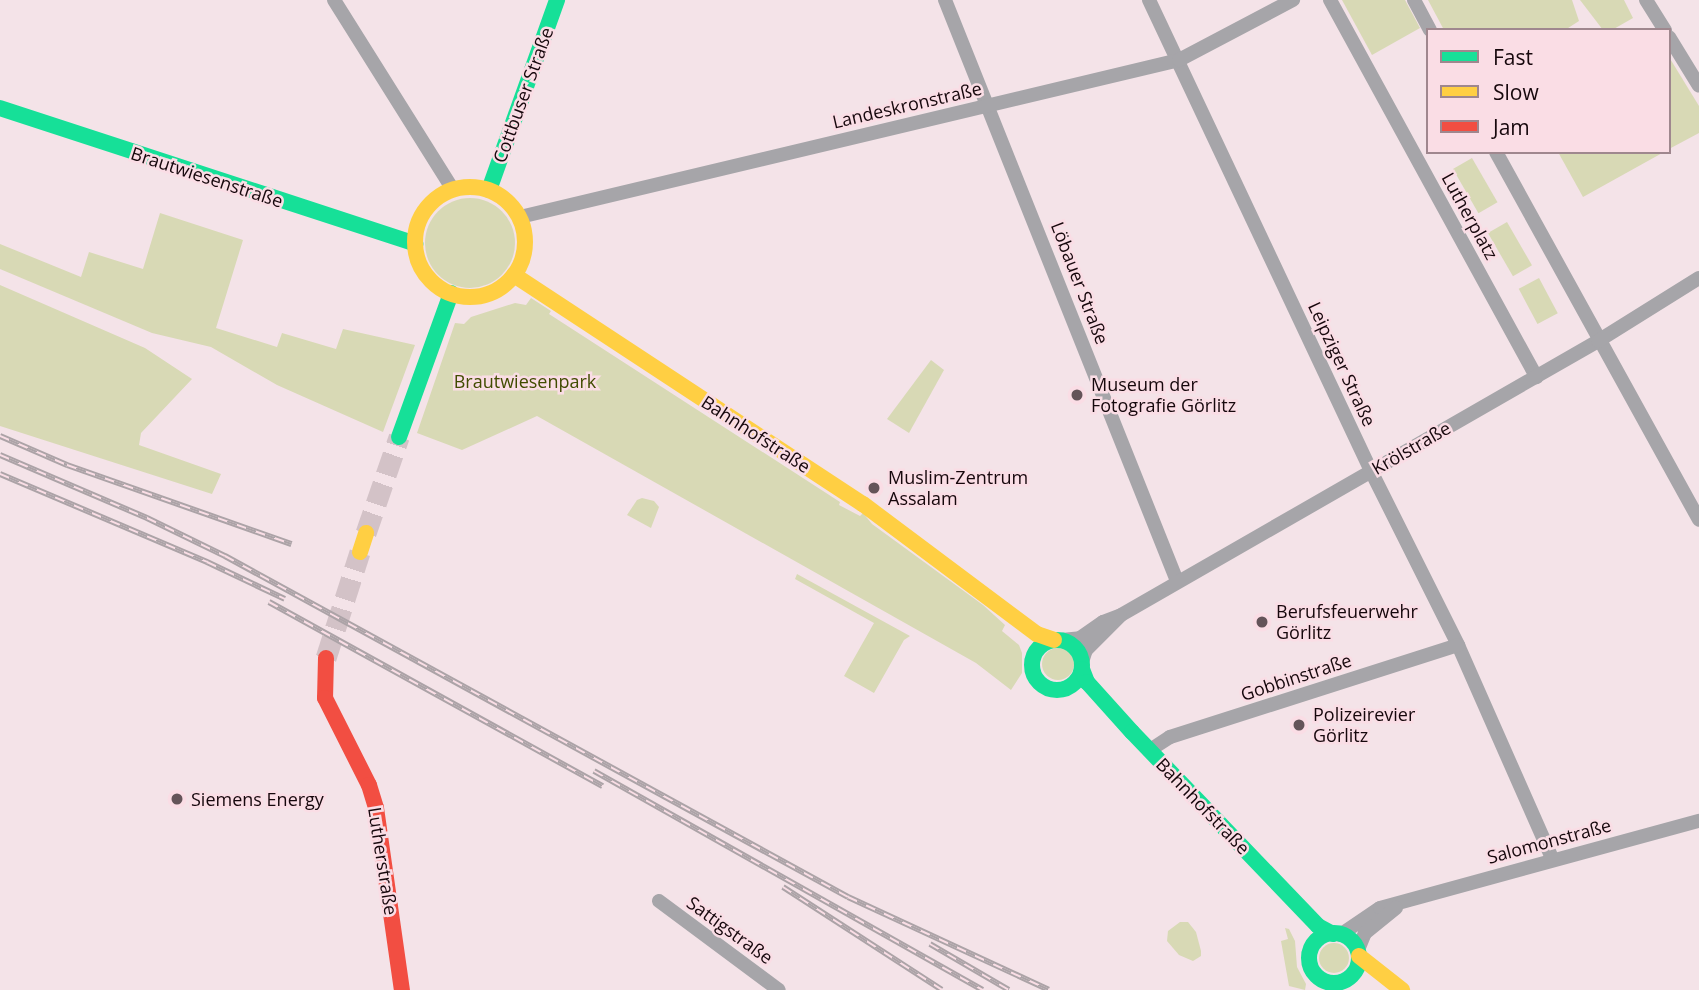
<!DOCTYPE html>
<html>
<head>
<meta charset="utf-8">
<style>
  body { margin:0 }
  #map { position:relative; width:1699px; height:990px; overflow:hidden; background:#f4e3e8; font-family:"Open Sans",sans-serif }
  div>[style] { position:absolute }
  .green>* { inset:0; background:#d8d9b5; transform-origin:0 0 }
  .round { border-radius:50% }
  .secondary-tunnel>* { height:21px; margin-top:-10.5px; transform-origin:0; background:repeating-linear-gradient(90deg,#d3c2c7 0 21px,transparent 0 31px) }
  .street>* { height:14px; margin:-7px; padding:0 7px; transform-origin:7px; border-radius:7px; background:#a6a5a9 }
  .fast>* { height:16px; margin:-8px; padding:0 8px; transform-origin:8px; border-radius:8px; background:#16e098 }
  .fast>.ring { margin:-8px; padding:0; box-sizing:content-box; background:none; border:16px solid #16e098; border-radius:50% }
  .slow>* { height:16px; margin:-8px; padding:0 8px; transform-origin:8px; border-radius:8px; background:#ffcf43 }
  .slow>.ring { margin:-8px; padding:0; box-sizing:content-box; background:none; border:16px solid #ffcf43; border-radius:50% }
  .jam>* { height:16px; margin:-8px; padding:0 8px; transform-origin:8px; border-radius:8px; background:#f24e42 }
  .rail>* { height:6px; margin-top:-3px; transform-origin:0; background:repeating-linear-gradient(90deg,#fadde5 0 10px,#aca3a7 0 20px); box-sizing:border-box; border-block:2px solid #aca3a7 }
  .dots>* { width:19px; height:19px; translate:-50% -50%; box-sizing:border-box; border:4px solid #fadde5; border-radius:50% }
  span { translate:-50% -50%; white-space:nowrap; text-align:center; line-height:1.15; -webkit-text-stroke:5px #fadde5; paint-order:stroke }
  .street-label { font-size:18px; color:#16070c }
  .park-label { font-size:18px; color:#414c00 }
  .poi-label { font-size:18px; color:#16070c }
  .left { translate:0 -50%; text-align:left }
  .legend { position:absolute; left:1426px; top:28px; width:245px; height:126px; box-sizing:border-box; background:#fadde5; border:2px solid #9f878e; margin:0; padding:9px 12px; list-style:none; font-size:21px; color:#16070c }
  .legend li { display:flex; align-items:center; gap:14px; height:35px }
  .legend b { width:35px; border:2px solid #9f878e }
</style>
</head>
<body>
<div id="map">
  <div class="green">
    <i style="clip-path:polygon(1342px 0,1405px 0,1420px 28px,1372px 55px)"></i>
    <i style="clip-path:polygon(1428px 0,1572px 0,1579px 21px,1565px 30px,1444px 30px)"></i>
    <i style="clip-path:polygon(1580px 0,1624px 0,1633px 18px,1612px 30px,1603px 30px)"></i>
    <i style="clip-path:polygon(1669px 57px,1699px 106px,1699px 133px,1669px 149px)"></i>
    <i style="clip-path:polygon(1558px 152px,1664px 152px,1583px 197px)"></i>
    <i style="left:1472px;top:158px;width:51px;height:22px;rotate:60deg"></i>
    <i class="round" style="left:425px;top:198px;width:90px;height:90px"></i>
    <i style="clip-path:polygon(160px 213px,243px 240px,216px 328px,277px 347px,282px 333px,336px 349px,343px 329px,415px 345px,383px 432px,277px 385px,211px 347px,152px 333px,0 269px,0 244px,81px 277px,89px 252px,143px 269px)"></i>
    <i style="left:1507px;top:222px;width:50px;height:22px;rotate:60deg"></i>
    <i style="left:1539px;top:278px;width:40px;height:23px;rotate:62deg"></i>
    <i style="clip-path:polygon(0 285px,145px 348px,192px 379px,141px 433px,139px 445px,221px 474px,212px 494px,0 426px)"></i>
    <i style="clip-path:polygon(531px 298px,551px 311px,549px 314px,840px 502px,839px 505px,860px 516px,863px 513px,872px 524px,983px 605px,1005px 625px,1002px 631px,1019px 645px,1022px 653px,1022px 673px,1011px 690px,976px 663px,537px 416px,462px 450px,417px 433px,455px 323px,464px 324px,471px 317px,515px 303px,526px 305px)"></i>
    <i style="clip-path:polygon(931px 360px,944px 370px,909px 433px,887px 419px)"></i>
    <i style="clip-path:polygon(642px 498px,654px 501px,659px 507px,651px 528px,627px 515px,637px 500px)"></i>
    <i style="clip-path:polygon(797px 574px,910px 636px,904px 640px,874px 693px,844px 676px,874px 623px,795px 579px)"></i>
    <i class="round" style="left:1042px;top:648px;width:32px;height:32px"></i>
    <i style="clip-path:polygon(1180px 922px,1188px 922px,1196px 932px,1201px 951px,1201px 956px,1193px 961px,1179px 955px,1167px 941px,1168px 931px)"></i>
    <i style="clip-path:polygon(1285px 928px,1289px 929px,1295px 941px,1297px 967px,1306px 984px,1305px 990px,1289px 986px,1281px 941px,1288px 939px)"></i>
    <i class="round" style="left:1319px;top:943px;width:30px;height:30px"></i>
  </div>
  <div class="secondary-tunnel">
    <i style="left:366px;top:533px;width:102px;rotate:-71deg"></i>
    <i style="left:326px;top:658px;width:111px;rotate:-72.2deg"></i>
  </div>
  <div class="street">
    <i style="left:334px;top:0;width:224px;rotate:57.9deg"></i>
    <i style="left:945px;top:0;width:626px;rotate:68.23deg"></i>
    <i style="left:1149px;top:0;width:521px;rotate:64.76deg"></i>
    <i style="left:1371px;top:471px;width:195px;rotate:63.4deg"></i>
    <i style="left:1458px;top:645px;width:233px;rotate:66.2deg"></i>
    <i style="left:1330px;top:0;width:430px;rotate:61.3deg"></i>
    <i style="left:1414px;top:0;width:34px;rotate:62deg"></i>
    <i style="left:1646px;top:0;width:36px;rotate:58deg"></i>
    <i style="left:1669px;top:37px;width:57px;rotate:58.5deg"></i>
    <i style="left:1496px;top:152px;width:420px;rotate:61.1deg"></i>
    <i style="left:520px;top:217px;width:677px;rotate:-13.4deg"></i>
    <i style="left:1179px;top:60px;width:129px;rotate:-27.8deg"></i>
    <i style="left:1062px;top:640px;width:18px;rotate:-6deg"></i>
    <i style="left:1080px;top:638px;width:28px;rotate:-35deg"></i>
    <i style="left:1103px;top:622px;width:19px;rotate:-21deg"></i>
    <i style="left:1121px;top:615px;width:550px;rotate:-29.87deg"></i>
    <i style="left:1598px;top:341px;width:119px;rotate:-32deg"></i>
    <i style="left:1082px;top:662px;width:13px;rotate:-72deg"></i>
    <i style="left:1086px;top:650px;width:48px;rotate:-45deg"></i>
    <i style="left:1150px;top:750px;width:24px;rotate:-33deg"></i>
    <i style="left:1170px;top:737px;width:302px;rotate:-17.7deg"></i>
    <i style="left:659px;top:901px;width:149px;rotate:36.6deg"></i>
    <i style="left:1340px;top:935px;width:48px;rotate:-34deg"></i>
    <i style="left:1380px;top:908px;width:331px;rotate:-15.3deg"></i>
    <i style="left:1358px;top:950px;width:18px;rotate:-68deg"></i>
    <i style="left:1365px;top:933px;width:40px;rotate:-39deg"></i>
  </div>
  <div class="fast">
    <i style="left:0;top:108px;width:437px;rotate:18.1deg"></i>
    <i style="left:489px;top:190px;width:202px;rotate:-70.3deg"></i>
    <i style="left:399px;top:437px;width:153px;rotate:-70.1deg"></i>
    <i class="ring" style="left:1032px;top:640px;width:34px;height:34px"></i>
    <i style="left:1082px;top:669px;width:14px;rotate:69deg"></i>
    <i style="left:1087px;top:682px;width:67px;rotate:48deg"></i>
    <i style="left:1132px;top:732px;width:269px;rotate:46.2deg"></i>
    <i style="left:1318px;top:926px;width:17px;rotate:28deg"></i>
    <i class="ring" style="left:1309px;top:933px;width:34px;height:34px"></i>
  </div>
  <div class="slow">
    <i class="ring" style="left:415px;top:187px;width:94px;height:94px"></i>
    <i style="left:514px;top:275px;width:417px;rotate:33.3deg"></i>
    <i style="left:863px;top:504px;width:217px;rotate:36.8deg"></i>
    <i style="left:1037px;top:634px;width:18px;rotate:19deg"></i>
    <i style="left:360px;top:552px;width:20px;rotate:-72deg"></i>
    <i style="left:1359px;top:956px;width:55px;rotate:38.3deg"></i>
  </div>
  <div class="jam">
    <i style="left:326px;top:658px;width:40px;rotate:91.4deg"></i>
    <i style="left:325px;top:698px;width:97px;rotate:63.2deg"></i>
    <i style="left:369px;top:785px;width:24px;rotate:73deg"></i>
    <i style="left:376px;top:808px;width:184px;rotate:81.9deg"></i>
  </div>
  <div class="rail">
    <i style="left:0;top:436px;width:73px;rotate:23.4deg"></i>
    <i style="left:67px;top:465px;width:238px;rotate:19.4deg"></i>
    <i style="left:0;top:455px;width:160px;rotate:23.2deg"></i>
    <i style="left:147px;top:518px;width:87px;rotate:26deg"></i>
    <i style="left:225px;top:556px;width:710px;rotate:28.69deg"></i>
    <i style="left:848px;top:897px;width:221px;rotate:24.8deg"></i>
    <i style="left:0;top:474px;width:225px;rotate:23deg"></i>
    <i style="left:207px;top:562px;width:86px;rotate:25.4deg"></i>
    <i style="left:269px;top:602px;width:381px;rotate:28.9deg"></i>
    <i style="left:594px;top:771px;width:446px;rotate:29.4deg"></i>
    <i style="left:783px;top:887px;width:189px;rotate:32.9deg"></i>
    <i style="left:930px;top:944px;width:91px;rotate:30.2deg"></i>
  </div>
  <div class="dots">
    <i style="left:1077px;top:395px;background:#645459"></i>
    <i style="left:874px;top:488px;background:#645459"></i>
    <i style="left:1262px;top:622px;background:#645459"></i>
    <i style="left:1299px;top:725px;background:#645459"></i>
    <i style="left:177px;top:799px;background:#645459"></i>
  </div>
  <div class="street-label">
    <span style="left:523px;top:95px;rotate:-70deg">Cottbuser Straße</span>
    <span style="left:907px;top:105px;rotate:-13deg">Landeskronstraße</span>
    <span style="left:207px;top:177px;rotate:18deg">Brautwiesenstraße</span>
    <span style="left:1470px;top:216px;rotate:61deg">Lutherplatz</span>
    <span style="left:1080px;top:283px;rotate:69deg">Löbauer Straße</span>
    <span style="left:1342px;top:364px;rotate:65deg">Leipziger Straße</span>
    <span style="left:756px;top:434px;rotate:33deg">Bahnhofstraße</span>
    <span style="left:1411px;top:448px;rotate:-30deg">Krölstraße</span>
    <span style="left:1296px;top:677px;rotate:-18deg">Gobbinstraße</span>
    <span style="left:1203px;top:806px;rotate:46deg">Bahnhofstraße</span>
    <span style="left:1549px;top:841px;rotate:-15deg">Salomonstraße</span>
    <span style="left:383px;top:861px;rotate:81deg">Lutherstraße</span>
    <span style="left:730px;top:930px;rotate:36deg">Sattigstraße</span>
  </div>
  <div class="park-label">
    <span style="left:525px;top:381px">Brautwiesenpark</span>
  </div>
  <div class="poi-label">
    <span class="left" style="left:1091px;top:395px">Museum der<br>Fotografie Görlitz</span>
    <span class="left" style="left:888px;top:488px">Muslim-Zentrum<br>Assalam</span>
    <span class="left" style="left:1276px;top:622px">Berufsfeuerwehr<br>Görlitz</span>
    <span class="left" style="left:1313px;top:725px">Polizeirevier<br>Görlitz</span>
    <span class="left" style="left:191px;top:799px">Siemens Energy</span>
  </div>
  <ul class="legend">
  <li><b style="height:9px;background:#16e098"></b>Fast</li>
  <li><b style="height:9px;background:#ffcf43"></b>Slow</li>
  <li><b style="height:9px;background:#f24e42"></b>Jam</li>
  </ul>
</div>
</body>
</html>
